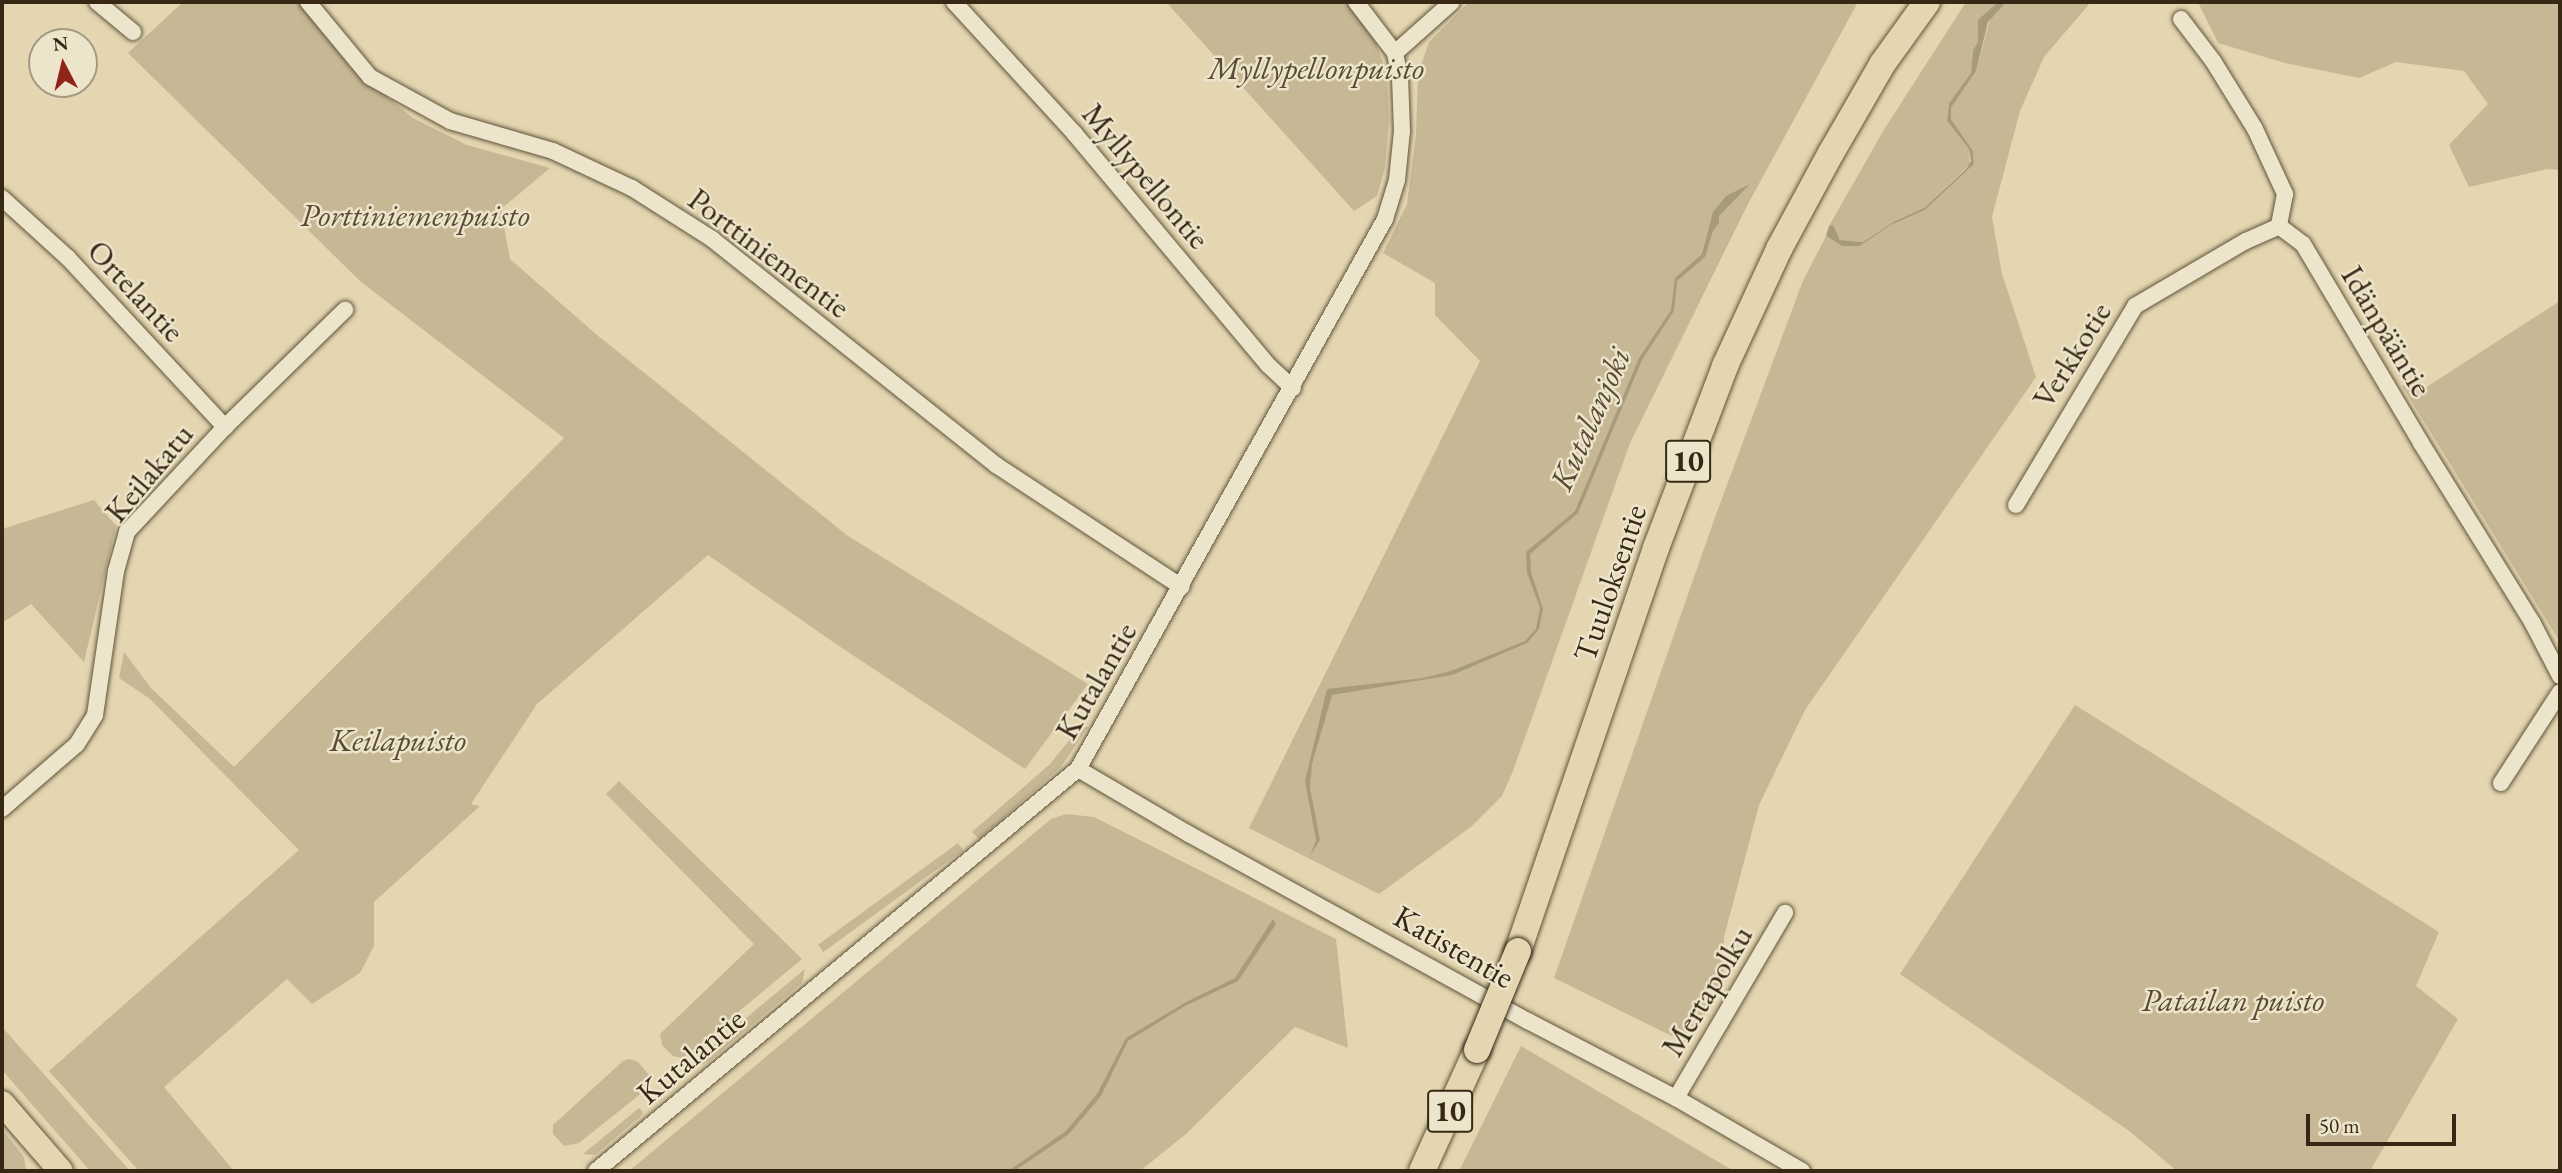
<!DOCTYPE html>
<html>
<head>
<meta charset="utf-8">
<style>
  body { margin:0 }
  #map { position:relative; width:2562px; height:1173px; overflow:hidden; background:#e3d6b0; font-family:"EB Garamond",serif }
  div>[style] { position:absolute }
  .green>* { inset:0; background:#c6b895; transform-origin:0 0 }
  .water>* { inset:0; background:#a89b7b }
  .roads { filter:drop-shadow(0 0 2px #61543b) drop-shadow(0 0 2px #61543b) }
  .minor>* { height:16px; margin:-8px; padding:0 8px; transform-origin:8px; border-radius:8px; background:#ede4cc }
  .primary>* { height:24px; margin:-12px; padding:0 12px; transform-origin:12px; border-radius:12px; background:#e3d6b0 }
  .trunk>* { height:26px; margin:-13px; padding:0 13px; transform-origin:13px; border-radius:13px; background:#e3d6b0 }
  .bridges { filter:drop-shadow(0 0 2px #362814) drop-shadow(0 0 2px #362814) }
  .trunk-bridge>* { height:26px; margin:-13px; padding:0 13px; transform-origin:13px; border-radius:13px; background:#e3d6b0 }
  span { translate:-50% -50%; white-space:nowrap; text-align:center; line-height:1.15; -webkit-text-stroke:5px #ede4cc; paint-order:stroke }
  .shield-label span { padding:2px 5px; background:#ede4cc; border:2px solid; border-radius:5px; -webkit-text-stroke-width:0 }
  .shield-label { font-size:30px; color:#362814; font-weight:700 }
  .park-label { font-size:32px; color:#5a4c34; font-style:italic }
  .street-label { font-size:32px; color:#362814 }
  .water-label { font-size:33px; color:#584a33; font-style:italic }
  .frame { position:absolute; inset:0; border:4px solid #362814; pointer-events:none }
  .north { position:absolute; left:28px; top:28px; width:70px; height:70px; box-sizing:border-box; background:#ede4cc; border:2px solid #a49982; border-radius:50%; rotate:353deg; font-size:19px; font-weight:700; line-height:28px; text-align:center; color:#362814 }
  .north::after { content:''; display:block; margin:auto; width:24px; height:32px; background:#8f2418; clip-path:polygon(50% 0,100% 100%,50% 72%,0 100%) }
  .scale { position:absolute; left:2306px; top:1114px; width:150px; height:32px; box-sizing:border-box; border:4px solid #362814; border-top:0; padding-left:9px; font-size:21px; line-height:24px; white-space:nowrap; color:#362814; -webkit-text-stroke:5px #ede4cc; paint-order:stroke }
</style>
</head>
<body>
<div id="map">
  <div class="green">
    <i style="clip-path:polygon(183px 2px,301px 2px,350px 67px,413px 118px,467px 145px,550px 168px,501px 209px,510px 259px,597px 335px,848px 536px,1088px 684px,1025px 769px,836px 644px,708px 555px,537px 704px,471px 804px,480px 806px,374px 902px,374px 946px,360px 973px,312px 1004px,287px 979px,164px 1087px,234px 1171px,139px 1171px,49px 1071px,299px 850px,150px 699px,119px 678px,124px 652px,151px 688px,234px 767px,564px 438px,360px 281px,128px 53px)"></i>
    <i style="clip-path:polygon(1166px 2px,1345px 2px,1370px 28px,1387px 73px,1389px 121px,1385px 168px,1377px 196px,1354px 211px)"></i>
    <i style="clip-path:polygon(1469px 2px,1858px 2px,1748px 204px,1630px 443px,1513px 771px,1502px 796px,1472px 826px,1379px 894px,1249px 828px,1480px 361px,1435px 315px,1435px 283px,1383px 253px,1407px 204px,1416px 135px,1418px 74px,1429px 42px)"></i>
    <i style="clip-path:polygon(1966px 2px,1998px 2px,1978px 21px,1978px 42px,1973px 50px,1971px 73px,1949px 103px,1947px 121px,1969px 149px,1970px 164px,1924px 208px,1895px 221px,1863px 242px,1840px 240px,1833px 226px,1829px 226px,1885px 128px)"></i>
    <i style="clip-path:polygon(2006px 2px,2091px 2px,2044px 57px,2020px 111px,1992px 217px,2002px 274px,2036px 377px,1805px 710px,1759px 805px,1724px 937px,1723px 987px,1686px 1043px,1554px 978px,1714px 520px,1802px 283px,1826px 236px,1842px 246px,1860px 246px,1891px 225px,1925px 210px,1974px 164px,1973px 151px,1951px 119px,1951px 108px,1976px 71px,1991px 15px)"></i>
    <i style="clip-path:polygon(2198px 2px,2560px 2px,2560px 170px,2548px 169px,2469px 187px,2449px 145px,2488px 104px,2464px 71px,2396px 62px,2359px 78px,2285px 63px,2218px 43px)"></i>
    <i style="clip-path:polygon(2560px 301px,2560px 642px,2402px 386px,2416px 375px,2425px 388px)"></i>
    <i style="clip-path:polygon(94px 500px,116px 526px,84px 662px,31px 604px,2px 623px,2px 529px)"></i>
    <i style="clip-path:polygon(2075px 705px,2439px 932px,2416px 986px,2458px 1019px,2370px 1171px,2177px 1171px,2128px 1130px,1900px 974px)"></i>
    <i style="clip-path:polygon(1080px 727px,1088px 727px,1061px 767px,979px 839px,972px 832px,1050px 764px)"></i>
    <i style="clip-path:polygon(619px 781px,802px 959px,683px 1058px,673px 1056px,662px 1045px,660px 1034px,754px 944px,606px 794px)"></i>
    <i style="clip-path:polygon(1066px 814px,1094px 817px,1336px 939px,1348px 1048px,1295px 1027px,1186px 1134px,1140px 1171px,629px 1171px,1051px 819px)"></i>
    <i style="left:958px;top:843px;width:9px;height:173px;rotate:54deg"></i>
    <i style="clip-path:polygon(805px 969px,802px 983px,709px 1061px,701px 1065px,692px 1063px)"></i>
    <i style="clip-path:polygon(2px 1027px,130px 1171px,90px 1171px,2px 1070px)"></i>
    <i style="clip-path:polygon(1521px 1046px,1734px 1171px,1459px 1171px)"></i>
    <i style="clip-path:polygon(629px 1059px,638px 1062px,650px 1076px,648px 1088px,579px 1143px,564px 1146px,553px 1134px,553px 1125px,623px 1061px)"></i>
    <i style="clip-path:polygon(639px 1108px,643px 1112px,641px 1116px,595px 1155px,583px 1154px)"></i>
    <i style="clip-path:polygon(2px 1129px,24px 1157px,26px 1171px,2px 1171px)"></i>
  </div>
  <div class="water">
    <i style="clip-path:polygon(1998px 2px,2006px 2px,1988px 22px,1976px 71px,1951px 108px,1951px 119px,1973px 151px,1974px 164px,1925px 210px,1891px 225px,1860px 246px,1842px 246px,1826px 236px,1829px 226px,1833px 225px,1840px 240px,1863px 242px,1895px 221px,1924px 208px,1966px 169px,1971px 161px,1969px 149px,1947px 121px,1949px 103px,1971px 73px,1973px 50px,1978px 42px,1978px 20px)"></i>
    <i style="clip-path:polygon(1750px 184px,1719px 216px,1719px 223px,1713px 231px,1705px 257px,1677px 281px,1674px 311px,1642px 360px,1578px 513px,1530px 554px,1531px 572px,1543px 609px,1539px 629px,1527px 643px,1452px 675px,1332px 695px,1312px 764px,1310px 788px,1320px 840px,1310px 856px,1316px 840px,1305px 781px,1327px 689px,1423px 678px,1451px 671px,1525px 641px,1536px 629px,1540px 608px,1527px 573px,1526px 552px,1575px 511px,1639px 358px,1671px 310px,1675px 278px,1702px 254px,1713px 212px,1726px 196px)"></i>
    <i style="clip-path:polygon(1273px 919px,1276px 924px,1238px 981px,1185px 1006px,1128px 1041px,1101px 1096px,1069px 1134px,1014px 1171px,1008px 1171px,1066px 1131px,1097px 1094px,1126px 1038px,1186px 1002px,1235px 978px)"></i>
  </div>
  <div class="roads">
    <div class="minor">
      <i style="left:97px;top:2px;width:47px;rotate:39.8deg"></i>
      <i style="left:308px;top:2px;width:97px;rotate:50.4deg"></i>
      <i style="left:370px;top:77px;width:91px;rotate:28.8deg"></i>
      <i style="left:450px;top:121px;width:107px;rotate:16.2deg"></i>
      <i style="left:553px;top:151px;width:87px;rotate:25.1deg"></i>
      <i style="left:632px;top:188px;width:95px;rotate:32.5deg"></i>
      <i style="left:712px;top:239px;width:363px;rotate:38.5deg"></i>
      <i style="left:996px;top:465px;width:222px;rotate:33.3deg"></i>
      <i style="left:954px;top:2px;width:178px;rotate:47.5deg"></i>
      <i style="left:1074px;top:133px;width:302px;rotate:50.1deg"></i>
      <i style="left:1268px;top:365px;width:34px;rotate:43deg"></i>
      <i style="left:2181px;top:19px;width:53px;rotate:52.7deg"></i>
      <i style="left:2213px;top:61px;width:80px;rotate:58.3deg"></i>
      <i style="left:2255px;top:129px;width:72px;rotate:65.2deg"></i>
      <i style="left:2285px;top:194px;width:33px;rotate:101deg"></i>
      <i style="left:1395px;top:53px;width:76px;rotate:-41.8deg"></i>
      <i style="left:2px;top:198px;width:89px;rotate:42.3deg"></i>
      <i style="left:68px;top:258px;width:231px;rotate:47.1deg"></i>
      <i style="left:2279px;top:226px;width:30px;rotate:37deg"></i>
      <i style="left:2303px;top:244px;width:231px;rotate:59.3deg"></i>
      <i style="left:2421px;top:443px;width:211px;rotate:58.2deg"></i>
      <i style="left:2532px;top:622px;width:61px;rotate:62.6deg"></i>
      <i style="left:2016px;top:505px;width:232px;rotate:-59.1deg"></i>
      <i style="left:2135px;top:306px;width:129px;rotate:-30.4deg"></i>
      <i style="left:2246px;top:241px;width:36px;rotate:-24deg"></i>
      <i style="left:1078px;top:769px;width:129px;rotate:30.4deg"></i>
      <i style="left:1189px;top:834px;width:387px;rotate:28.9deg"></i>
      <i style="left:1528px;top:1021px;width:167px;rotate:27.5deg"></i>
      <i style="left:1676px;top:1098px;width:146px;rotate:30.1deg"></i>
      <i style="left:2501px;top:783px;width:108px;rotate:-57deg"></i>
      <i style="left:2px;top:809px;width:99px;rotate:-40.9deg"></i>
      <i style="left:77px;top:744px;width:34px;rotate:-58deg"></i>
      <i style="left:95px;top:715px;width:146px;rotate:-81.7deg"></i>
      <i style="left:116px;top:571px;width:41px;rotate:-74.2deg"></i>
      <i style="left:127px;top:532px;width:144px;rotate:-47deg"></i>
      <i style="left:225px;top:427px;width:168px;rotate:-44.3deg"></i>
      <i style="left:1676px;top:1098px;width:215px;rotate:-59.5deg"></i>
      <i style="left:596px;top:1171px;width:628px;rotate:-39.83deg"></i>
      <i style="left:1078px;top:769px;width:630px;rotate:-60.83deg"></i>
      <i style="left:1385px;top:219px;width:41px;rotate:-72.9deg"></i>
      <i style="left:1397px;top:180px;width:49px;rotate:-84.2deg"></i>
      <i style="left:1402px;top:131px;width:54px;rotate:-92.1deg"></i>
      <i style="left:1400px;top:77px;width:25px;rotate:-102deg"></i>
      <i style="left:1395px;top:53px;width:64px;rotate:-127.4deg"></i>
    </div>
    <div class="primary">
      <i style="left:2px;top:1103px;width:90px;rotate:49.1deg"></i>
    </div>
    <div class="trunk">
      <i style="left:1518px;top:951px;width:426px;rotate:-71.1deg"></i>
      <i style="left:1656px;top:548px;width:195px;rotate:-69.2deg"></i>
      <i style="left:1725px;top:366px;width:129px;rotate:-65.2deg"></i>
      <i style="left:1779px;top:249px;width:109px;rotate:-61.6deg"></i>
      <i style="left:1831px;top:153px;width:104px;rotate:-60deg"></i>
      <i style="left:1883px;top:63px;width:75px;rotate:-54.2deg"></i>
      <i style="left:1422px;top:1171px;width:133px;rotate:-65.6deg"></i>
    </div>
  </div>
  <div class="bridges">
    <div class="trunk-bridge">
      <i style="left:1477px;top:1050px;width:107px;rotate:-67.5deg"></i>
    </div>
  </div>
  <div class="shield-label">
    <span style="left:1688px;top:461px">10</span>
    <span style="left:1450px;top:1111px">10</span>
  </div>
  <div class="park-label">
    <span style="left:1316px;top:68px">Myllypellonpuisto</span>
    <span style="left:415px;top:215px">Porttiniemenpuisto</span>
    <span style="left:398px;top:740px">Keilapuisto</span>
    <span style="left:2233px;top:1000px">Patailan puisto</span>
  </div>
  <div class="street-label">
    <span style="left:1146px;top:176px;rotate:50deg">Myllypellontie</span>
    <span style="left:769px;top:253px;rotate:37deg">Porttiniementie</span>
    <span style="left:136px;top:291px;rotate:47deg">Ortelantie</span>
    <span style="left:2387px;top:331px;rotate:59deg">Idänpääntie</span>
    <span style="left:2072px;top:355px;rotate:-58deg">Verkkotie</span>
    <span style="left:149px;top:473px;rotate:-50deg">Keilakatu</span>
    <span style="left:1610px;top:583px;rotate:-71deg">Tuuloksentie</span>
    <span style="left:1096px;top:681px;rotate:-60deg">Kutalantie</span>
    <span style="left:1454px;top:947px;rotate:30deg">Katistentie</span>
    <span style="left:1707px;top:991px;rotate:-59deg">Mertapolku</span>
    <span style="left:691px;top:1056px;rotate:-40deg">Kutalantie</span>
  </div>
  <div class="water-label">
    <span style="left:1590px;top:419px;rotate:-66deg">Kutalanjoki</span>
  </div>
  <div class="frame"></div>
  <div class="north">N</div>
  <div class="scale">50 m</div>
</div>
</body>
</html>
